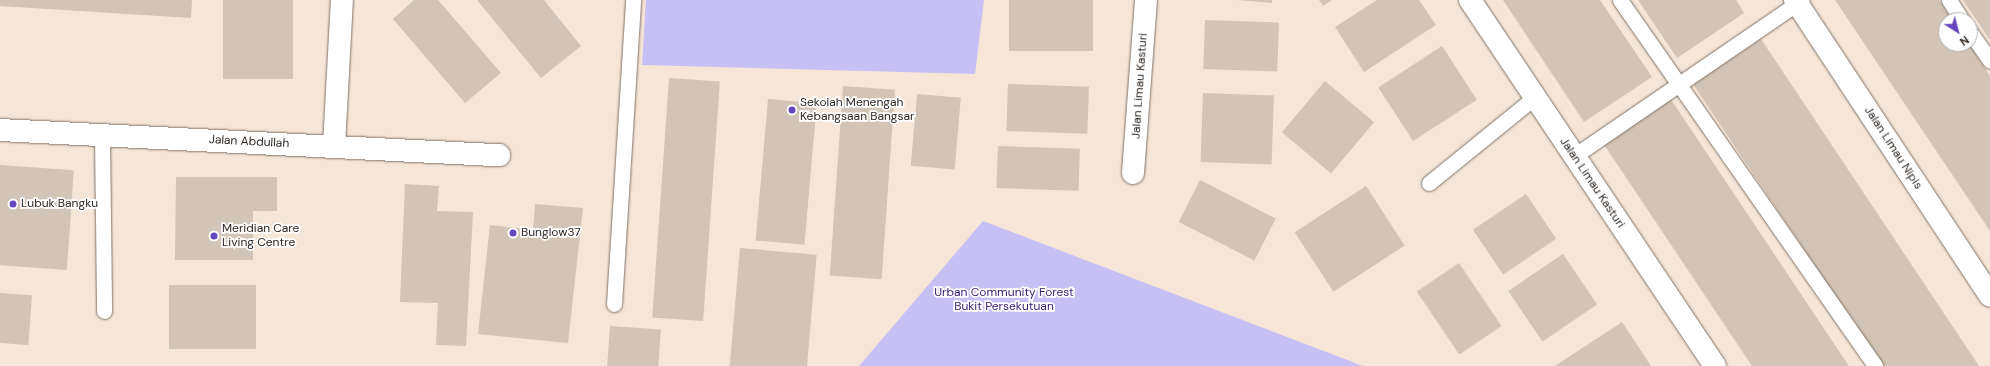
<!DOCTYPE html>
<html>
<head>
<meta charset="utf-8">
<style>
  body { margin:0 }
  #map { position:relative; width:1990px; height:366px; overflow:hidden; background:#f5e6d8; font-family:"DM Sans",sans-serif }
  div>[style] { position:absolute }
  .green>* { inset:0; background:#c7c0f5 }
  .building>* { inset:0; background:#d2c4b6; transform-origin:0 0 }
  .roads { filter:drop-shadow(0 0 1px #807367) drop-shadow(0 0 1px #807367) }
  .lane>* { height:15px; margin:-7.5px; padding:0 7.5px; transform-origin:7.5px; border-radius:7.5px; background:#fff }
  .street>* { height:22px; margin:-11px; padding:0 11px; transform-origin:11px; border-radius:11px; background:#fff }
  .dots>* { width:11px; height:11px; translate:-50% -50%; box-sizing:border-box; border:2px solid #fff; border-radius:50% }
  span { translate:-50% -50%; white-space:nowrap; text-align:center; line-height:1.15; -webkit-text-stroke:3.5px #fff; paint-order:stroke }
  .street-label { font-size:12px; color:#2e2823 }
  .poi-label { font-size:12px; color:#2e2823 }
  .left { translate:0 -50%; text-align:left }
  .park-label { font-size:12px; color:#381d74 }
  .north { position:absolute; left:1938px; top:12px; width:40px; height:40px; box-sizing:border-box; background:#fff; border:1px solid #aba9a7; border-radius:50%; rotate:144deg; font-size:11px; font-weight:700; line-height:16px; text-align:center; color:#2e2823 }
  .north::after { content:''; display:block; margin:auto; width:14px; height:18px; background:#6646bf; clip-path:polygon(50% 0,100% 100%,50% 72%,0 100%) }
</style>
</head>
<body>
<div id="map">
  <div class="green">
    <i style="clip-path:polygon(646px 0,984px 0,975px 74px,642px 65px)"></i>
    <i style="clip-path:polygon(983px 221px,1363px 366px,859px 366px)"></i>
  </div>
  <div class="building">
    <i style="clip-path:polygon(0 0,192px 0,191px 18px,0 6px)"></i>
    <i style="left:223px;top:0;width:70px;height:79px"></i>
    <i style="clip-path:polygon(414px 0,438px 0,501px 73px,465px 103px,393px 19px)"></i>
    <i style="clip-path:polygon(477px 0,544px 0,581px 46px,541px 78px)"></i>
    <i style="left:1009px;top:0;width:84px;height:51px"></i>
    <i style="clip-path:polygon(1237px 0,1272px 0,1272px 3px)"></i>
    <i style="clip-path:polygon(1319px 0,1332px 0,1323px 6px)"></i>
    <i style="clip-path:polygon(1377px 0,1419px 0,1436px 25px,1364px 72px,1335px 27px)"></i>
    <i style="clip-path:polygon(1503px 0,1600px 0,1652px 77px,1584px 122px)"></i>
    <i style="clip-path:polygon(1638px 0,1736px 0,1744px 13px,1677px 58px)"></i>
    <i style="clip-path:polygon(1835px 0,1939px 0,1953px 20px,1946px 20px,1946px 44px,1969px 44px,1990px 76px,1990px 231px)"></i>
    <i style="clip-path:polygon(1963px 0,1990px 0,1990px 40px)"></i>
    <i style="left:1205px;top:20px;width:74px;height:49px;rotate:2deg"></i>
    <i style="clip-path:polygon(1761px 39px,1979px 366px,1882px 366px,1693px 84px)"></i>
    <i style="left:1442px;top:46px;width:64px;height:76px;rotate:57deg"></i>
    <i style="left:669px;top:78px;width:51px;height:240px;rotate:4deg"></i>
    <i style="left:1325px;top:81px;width:64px;height:67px;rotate:40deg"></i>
    <i style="left:1008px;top:84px;width:81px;height:47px;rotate:2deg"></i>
    <i style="left:843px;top:86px;width:52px;height:190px;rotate:4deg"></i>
    <i style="left:1203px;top:93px;width:71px;height:69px;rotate:2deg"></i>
    <i style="left:917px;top:94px;width:44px;height:72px;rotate:5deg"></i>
    <i style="clip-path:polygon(1670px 98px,1849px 366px,1752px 366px,1603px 143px)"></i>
    <i style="left:768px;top:99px;width:49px;height:142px;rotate:5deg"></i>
    <i style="left:998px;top:146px;width:82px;height:42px;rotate:2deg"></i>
    <i style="left:0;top:165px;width:74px;height:100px;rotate:4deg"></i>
    <i style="clip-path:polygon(176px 177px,277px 177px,277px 211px,253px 211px,253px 260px,175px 260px)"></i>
    <i style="left:1200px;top:180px;width:85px;height:47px;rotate:27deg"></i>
    <i style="clip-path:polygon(405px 184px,439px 186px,437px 211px,473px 212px,466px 346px,436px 345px,438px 303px,400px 302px)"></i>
    <i style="left:1366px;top:186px;width:71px;height:85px;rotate:57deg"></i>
    <i style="left:1526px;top:194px;width:54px;height:64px;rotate:56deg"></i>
    <i style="clip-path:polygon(535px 204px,583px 208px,568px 343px,478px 334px,490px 225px,533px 230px)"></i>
    <i style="left:740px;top:248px;width:77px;height:119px;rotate:5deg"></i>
    <i style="left:1563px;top:254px;width:61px;height:66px;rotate:56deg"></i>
    <i style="left:1459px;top:263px;width:76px;height:51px;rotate:56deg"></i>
    <i style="left:169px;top:285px;width:87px;height:64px"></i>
    <i style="left:0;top:293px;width:32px;height:50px;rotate:4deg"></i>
    <i style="clip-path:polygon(1622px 322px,1651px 366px,1555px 366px)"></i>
    <i style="left:610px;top:326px;width:51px;height:40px;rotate:4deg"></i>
  </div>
  <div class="roads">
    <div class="lane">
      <i style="left:1620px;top:0;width:446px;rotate:55.1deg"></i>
      <i style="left:1949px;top:0;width:24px;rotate:57deg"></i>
      <i style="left:1970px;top:32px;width:35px;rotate:55deg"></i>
      <i style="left:102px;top:137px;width:174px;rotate:89.3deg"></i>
      <i style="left:1574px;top:156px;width:276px;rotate:-34.4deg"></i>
      <i style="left:1429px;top:183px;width:136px;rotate:-39.1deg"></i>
      <i style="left:614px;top:304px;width:305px;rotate:-86.4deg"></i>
    </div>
    <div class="street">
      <i style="left:1470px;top:0;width:440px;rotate:56.2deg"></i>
      <i style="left:1795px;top:0;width:354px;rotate:56.6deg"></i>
      <i style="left:0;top:130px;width:500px;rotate:2.9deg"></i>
      <i style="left:334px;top:146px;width:146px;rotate:-86.9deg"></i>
      <i style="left:1133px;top:173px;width:173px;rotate:-85.7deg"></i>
    </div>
  </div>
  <div class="dots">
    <i style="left:792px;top:110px;background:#6646bf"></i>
    <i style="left:13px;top:204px;background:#6646bf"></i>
    <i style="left:513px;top:233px;background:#6646bf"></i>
    <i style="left:214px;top:236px;background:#6646bf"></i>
  </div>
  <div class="street-label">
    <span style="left:1140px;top:86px;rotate:-86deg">Jalan Limau Kasturi</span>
    <span style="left:249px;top:142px;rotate:3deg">Jalan Abdullah</span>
    <span style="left:1893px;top:148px;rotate:57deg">Jalan Limau Nipis</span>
    <span style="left:1592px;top:183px;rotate:56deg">Jalan Limau Kasturi</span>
  </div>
  <div class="poi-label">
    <span class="left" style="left:800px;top:110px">Sekolah Menengah<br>Kebangsaan Bangsar</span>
    <span class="left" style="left:21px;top:204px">Lubuk Bangku</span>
    <span class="left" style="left:222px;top:236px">Meridian Care<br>Living Centre</span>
    <span class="left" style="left:521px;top:233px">Bunglow37</span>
  </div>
  <div class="park-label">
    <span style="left:1004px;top:300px">Urban Community Forest<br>Bukit Persekutuan</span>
  </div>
  <div class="north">N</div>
</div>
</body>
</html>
